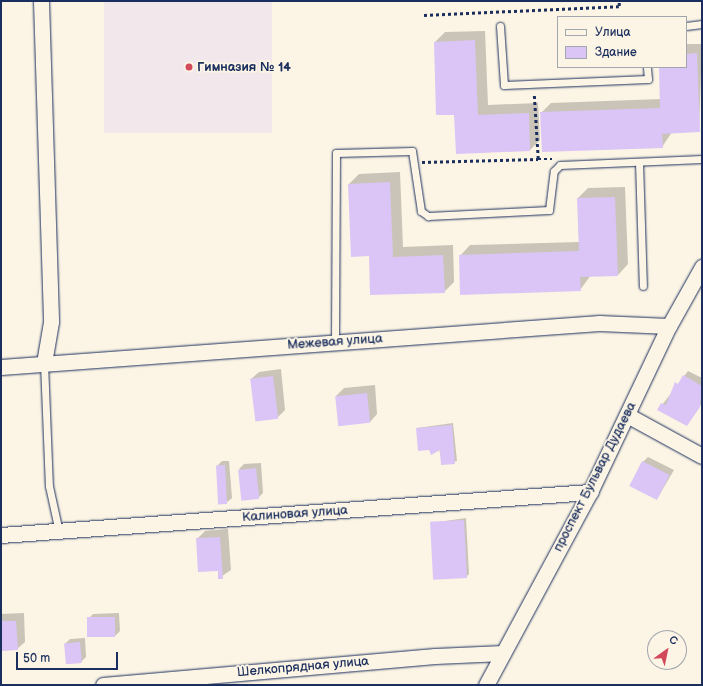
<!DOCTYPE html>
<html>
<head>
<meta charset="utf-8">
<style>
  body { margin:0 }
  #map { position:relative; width:703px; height:686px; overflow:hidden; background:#fcf5e5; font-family:"Balsamiq Sans",sans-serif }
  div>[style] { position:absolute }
  .built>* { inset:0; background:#f2e7ea; transform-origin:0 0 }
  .shadow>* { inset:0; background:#0003 }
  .building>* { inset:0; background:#dbc5f6; transform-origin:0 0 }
  .path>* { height:2.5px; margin-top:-1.25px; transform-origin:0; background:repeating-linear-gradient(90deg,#1b2f5e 0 3px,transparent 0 6px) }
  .roads { filter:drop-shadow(0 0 1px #1b2f5e) drop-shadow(0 0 1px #1b2f5e) }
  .service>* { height:7px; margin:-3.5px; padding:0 3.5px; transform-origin:3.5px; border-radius:3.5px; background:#fcf5e5 }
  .minor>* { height:15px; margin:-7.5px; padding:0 7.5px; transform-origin:7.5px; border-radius:7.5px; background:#fcf5e5 }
  .dots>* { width:11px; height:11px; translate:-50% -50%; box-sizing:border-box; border:2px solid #fcf5e5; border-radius:50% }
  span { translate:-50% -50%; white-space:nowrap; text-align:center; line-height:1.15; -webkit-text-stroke:3.5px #fcf5e5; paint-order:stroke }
  .poi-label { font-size:13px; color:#1b2f5e; font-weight:700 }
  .left { translate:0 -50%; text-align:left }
  .street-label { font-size:13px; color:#1b2f5e }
  .frame { position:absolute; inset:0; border:2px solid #1b2f5e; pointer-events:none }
  .legend { position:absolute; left:557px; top:16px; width:130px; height:52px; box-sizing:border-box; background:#fcf5e5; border:1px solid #a2a6af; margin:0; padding:5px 7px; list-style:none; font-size:12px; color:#1b2f5e }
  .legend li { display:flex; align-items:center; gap:8px; height:20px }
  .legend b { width:20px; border:1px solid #a2a6af }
  .north { position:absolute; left:647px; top:630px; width:40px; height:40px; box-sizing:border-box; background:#fcf5e5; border:1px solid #a2a6af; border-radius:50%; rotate:33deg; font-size:11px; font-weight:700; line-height:16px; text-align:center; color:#1b2f5e }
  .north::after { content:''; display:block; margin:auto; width:14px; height:18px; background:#d1495b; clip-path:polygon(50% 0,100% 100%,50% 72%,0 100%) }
  .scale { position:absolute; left:16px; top:652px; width:102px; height:18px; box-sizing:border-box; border:2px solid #1b2f5e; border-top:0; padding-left:5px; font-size:12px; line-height:14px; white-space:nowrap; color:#1b2f5e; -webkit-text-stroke:3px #fcf5e5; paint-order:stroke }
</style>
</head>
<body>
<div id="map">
  <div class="built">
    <i style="left:104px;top:1px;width:168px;height:132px"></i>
  </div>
  <div class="shadow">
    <i style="clip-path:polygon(485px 31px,488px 105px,538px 103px,540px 140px,530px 150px,455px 114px,435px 42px,445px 32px)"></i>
    <i style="clip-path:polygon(686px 44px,702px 44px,699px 131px,672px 132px,662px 147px,541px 113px,551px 103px,661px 99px,660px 67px,686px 67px)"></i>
    <i style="clip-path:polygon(400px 172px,403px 247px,453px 245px,454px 282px,444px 292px,370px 255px,349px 184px,359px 174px)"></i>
    <i style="clip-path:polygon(625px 187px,628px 264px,618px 275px,591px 275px,580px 290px,460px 256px,470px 245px,579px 242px,578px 198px,588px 188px)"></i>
    <i style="clip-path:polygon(281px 369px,285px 410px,277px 418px,251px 379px,259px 372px)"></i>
    <i style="clip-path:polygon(688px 371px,702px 378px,702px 403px,687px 425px,659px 409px)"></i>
    <i style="clip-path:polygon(375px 385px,377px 414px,370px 422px,336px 396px,344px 388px)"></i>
    <i style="clip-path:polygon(453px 423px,457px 461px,442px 464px,439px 448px,417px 428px)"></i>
    <i style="clip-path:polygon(648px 457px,674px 470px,657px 499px,643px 462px)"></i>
    <i style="clip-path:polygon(222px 461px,229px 461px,232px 498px,226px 503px,217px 466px)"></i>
    <i style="clip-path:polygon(261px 463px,263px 493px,258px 498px,239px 469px,244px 464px)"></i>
    <i style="clip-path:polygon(466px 518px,469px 574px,466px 577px,431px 523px)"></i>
    <i style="clip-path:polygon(228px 529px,231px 570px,219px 578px,219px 570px,197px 539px,205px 531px)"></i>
    <i style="clip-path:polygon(24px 613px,25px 642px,17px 649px,1px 650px,1px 614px)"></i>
    <i style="clip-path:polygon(119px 613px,120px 631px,115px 636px,88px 619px,93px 614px)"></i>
    <i style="clip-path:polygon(85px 638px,86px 657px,81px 662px,65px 644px,70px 639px)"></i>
  </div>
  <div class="building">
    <i style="clip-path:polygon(475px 40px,478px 115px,529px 113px,530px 151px,456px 154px,454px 115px,436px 115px,434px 42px)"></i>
    <i style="clip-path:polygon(697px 53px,700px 132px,662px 134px,663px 148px,542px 152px,540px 112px,660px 108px,659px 67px,686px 67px,686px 54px)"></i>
    <i style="clip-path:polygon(390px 182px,393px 257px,443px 255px,445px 293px,370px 295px,369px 256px,351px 257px,348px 184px)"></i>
    <i style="clip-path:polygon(615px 197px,618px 276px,580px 277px,581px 291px,460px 295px,459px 255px,579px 251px,577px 198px)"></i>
    <i style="clip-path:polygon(683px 375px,702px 386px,700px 407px,687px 426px,657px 410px,661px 403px,666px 405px,675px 382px,678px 384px)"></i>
    <i style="left:273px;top:376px;width:43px;height:23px;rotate:83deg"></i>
    <i style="left:367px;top:393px;width:30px;height:32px;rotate:84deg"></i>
    <i style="clip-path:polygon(452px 425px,455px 464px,441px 465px,440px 450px,431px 455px,429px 450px,418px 451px,416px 428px)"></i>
    <i style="left:642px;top:461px;width:31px;height:28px;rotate:27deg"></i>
    <i style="left:225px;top:465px;width:39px;height:9px;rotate:87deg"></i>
    <i style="left:256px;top:468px;width:31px;height:18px;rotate:84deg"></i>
    <i style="left:464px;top:520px;width:58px;height:34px;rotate:87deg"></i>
    <i style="clip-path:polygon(220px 537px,223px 579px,218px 579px,218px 571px,198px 572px,196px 538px)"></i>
    <i style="left:115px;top:617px;width:20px;height:28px;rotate:90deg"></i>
    <i style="clip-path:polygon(1px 621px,16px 621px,18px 650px,1px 651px)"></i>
    <i style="left:80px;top:642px;width:21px;height:16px;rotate:85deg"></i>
  </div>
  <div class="path">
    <i style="left:424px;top:15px;width:195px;rotate:-2.6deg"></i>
    <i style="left:619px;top:6px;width:5px;rotate:-90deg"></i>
    <i style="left:538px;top:159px;width:14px"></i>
    <i style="left:422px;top:162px;width:116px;rotate:-1.5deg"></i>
    <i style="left:538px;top:159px;width:66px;rotate:-93.5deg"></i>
  </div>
  <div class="roads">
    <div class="service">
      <i style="left:500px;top:26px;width:59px;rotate:86.1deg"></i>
      <i style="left:504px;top:85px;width:144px;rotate:-2.4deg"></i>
      <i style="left:648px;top:79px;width:12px;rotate:-95deg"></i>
      <i style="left:686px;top:26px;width:16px;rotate:-7deg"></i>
      <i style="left:639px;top:162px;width:124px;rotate:88.2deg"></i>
      <i style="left:335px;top:342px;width:189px;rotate:-89.7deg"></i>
      <i style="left:336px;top:153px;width:76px;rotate:-1.5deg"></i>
      <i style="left:412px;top:151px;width:61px;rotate:81.5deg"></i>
      <i style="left:421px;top:211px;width:9px;rotate:36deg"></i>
      <i style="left:428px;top:216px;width:121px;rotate:-2.8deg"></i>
      <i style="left:549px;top:210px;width:39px;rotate:-83deg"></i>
      <i style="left:554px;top:171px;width:8px;rotate:-45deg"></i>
      <i style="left:560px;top:165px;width:142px;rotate:-2.4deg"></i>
      <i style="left:44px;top:363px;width:123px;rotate:87.7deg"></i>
      <i style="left:49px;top:486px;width:47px;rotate:77.7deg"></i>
    </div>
    <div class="minor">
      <i style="left:41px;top:1px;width:321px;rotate:88.2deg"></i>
      <i style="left:51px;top:322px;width:42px;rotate:99.7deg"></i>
      <i style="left:1px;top:367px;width:600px;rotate:-4.21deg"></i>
      <i style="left:599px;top:323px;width:70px;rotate:2.5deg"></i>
      <i style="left:627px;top:415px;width:85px;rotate:28.7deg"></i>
      <i style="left:1px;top:535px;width:591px;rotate:-4.18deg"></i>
      <i style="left:103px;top:685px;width:333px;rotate:-5deg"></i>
      <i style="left:435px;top:656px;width:68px;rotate:-2.5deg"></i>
      <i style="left:486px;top:685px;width:219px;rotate:-61.7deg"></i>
      <i style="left:590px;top:492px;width:184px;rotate:-64.6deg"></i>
      <i style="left:669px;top:326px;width:68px;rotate:-60.8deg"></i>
    </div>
  </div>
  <div class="dots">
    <i style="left:189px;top:67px;background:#d1495b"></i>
  </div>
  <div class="poi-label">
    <span class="left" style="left:197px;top:67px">Гимназия № 14</span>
  </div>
  <div class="street-label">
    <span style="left:335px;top:342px;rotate:-4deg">Межевая улица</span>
    <span style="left:595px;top:477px;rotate:-63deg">проспект Бульвар Дудаева</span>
    <span style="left:295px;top:514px;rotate:-4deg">Калиновая улица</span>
    <span style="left:303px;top:667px;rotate:-5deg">Шелкопрядная улица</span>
  </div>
  <div class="frame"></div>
  <ul class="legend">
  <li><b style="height:5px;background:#fcf5e5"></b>Улица</li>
  <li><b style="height:11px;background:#dbc5f6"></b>Здание</li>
  </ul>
  <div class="north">С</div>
  <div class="scale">50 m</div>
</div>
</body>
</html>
